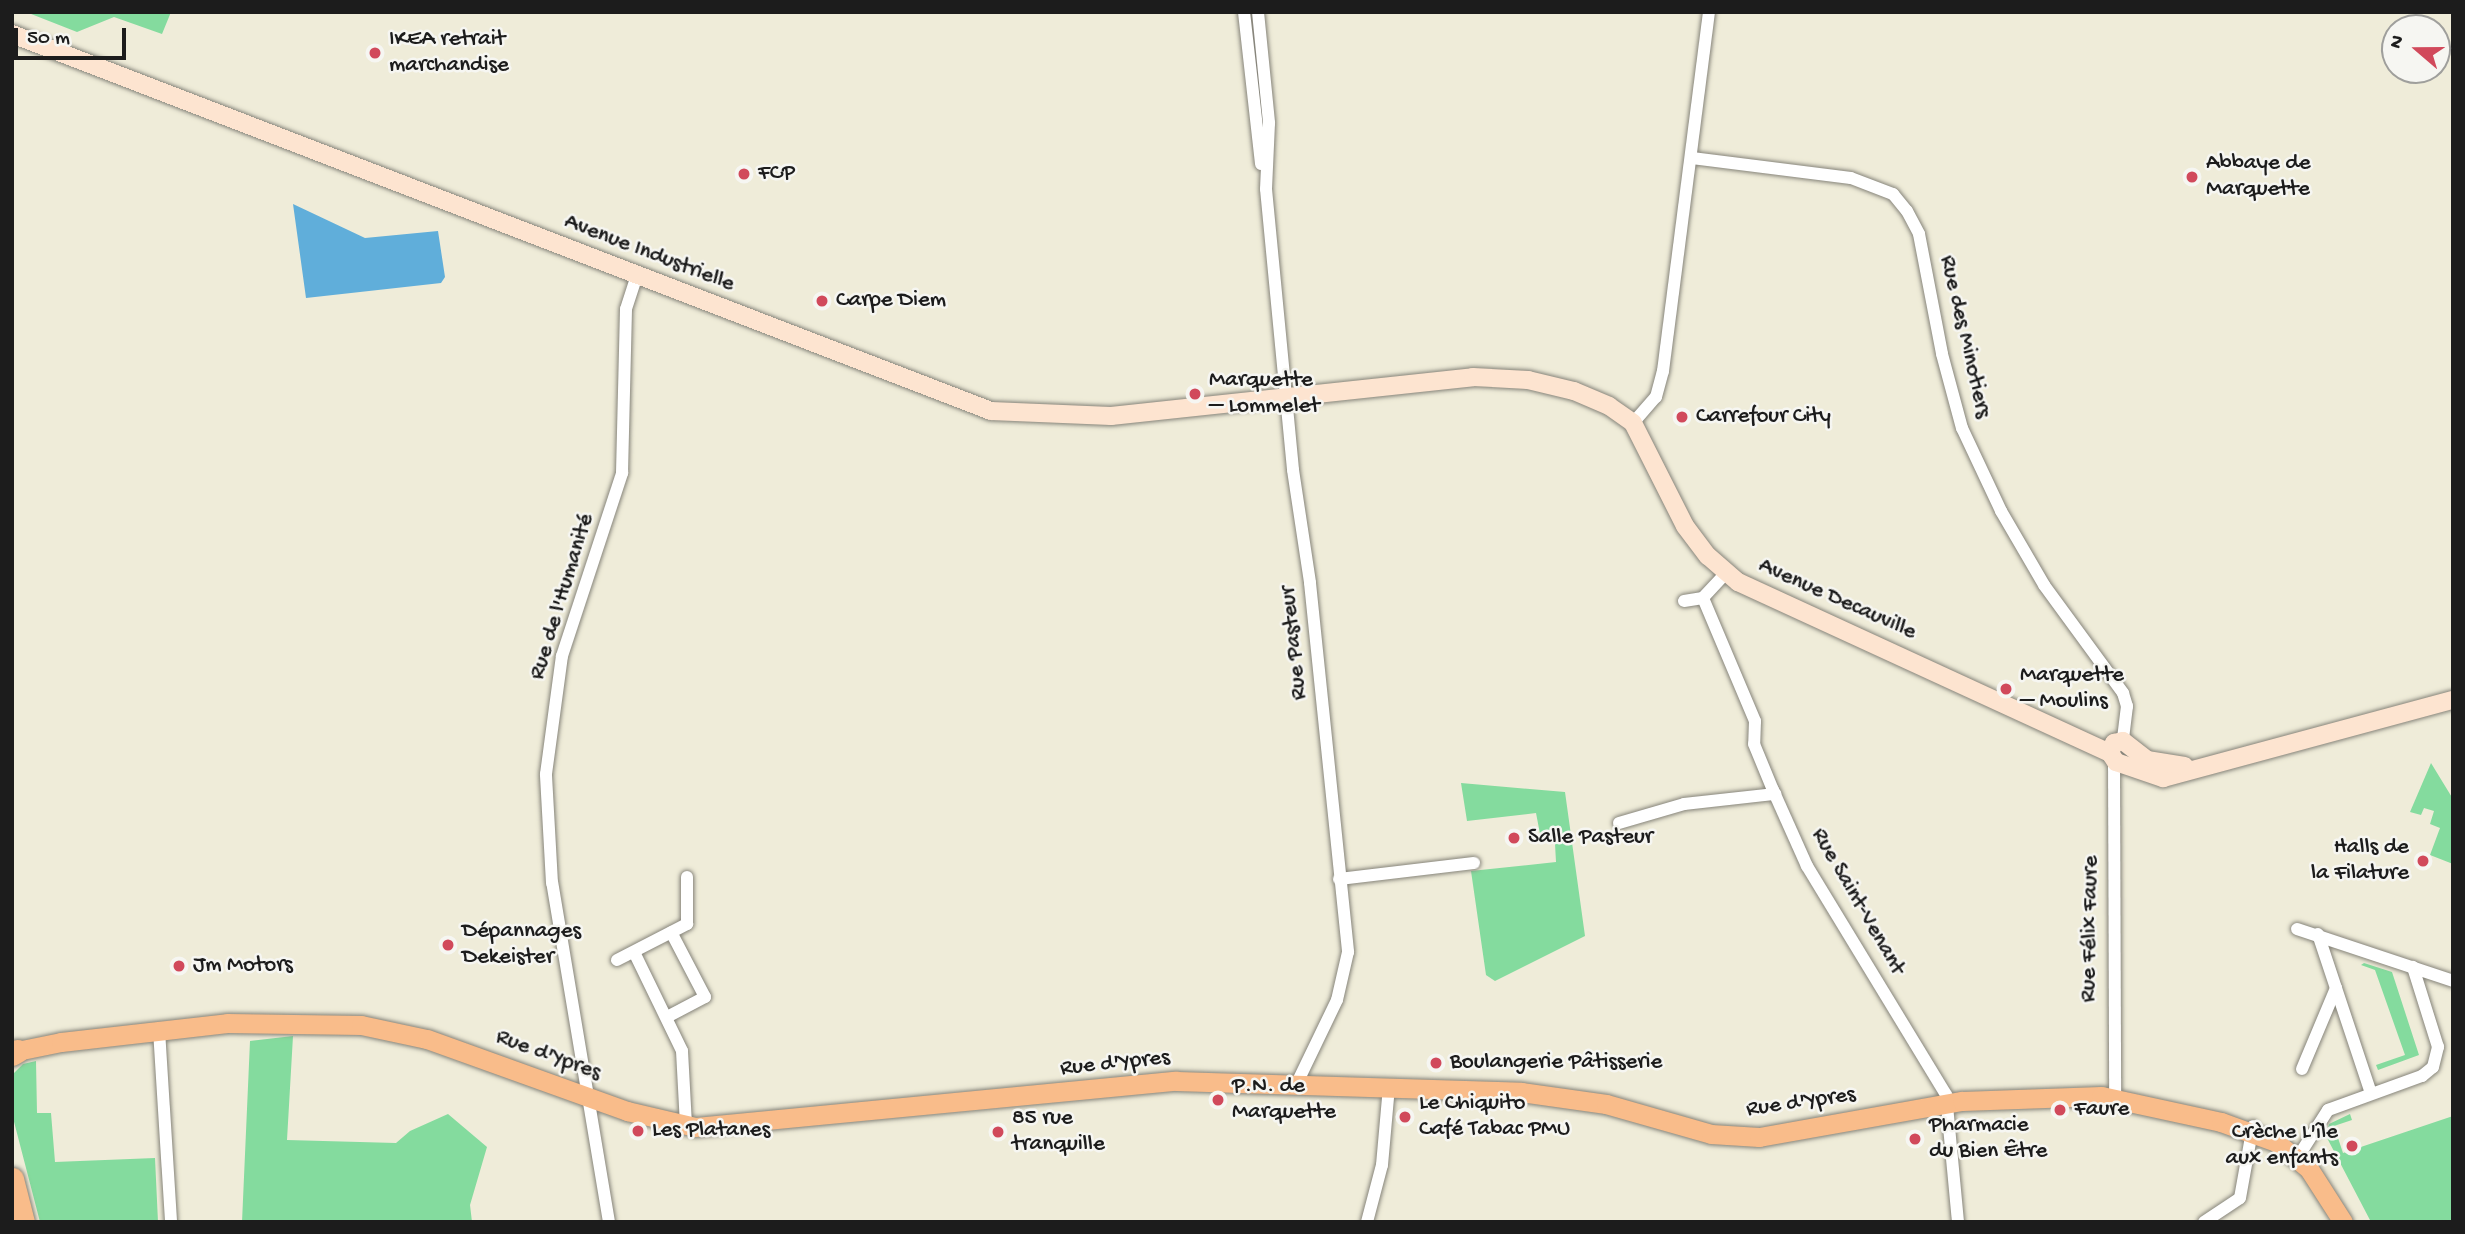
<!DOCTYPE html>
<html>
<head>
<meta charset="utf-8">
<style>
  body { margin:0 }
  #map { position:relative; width:2465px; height:1234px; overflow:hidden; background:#efecd9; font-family:"Gochi Hand",sans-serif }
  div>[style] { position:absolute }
  .green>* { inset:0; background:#84db9e }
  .water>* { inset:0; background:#60aeda }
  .roads { filter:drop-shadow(0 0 2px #86847a) drop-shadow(0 0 2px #86847a) }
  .street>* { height:12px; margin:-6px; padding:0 6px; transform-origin:6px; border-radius:6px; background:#fff }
  .secondary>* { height:18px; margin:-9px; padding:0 9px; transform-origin:9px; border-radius:9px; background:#fde4d0 }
  .primary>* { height:19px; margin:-9.5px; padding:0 9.5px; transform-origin:9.5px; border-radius:9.5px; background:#f9bc8a }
  .highway>* { height:23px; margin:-11.5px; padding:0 11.5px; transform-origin:11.5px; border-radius:11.5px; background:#f9bc8a }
  .dots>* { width:19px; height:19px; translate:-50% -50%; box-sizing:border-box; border:4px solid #f6f6f2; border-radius:50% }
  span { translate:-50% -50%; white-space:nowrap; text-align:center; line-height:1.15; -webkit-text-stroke:5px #f6f6f2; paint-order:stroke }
  .poi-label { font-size:23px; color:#1c1c1c }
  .left { translate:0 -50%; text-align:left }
  .right { translate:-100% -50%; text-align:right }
  .street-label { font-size:23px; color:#1c1c1c }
  .frame { position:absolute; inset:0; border:14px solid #1c1c1c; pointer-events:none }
  .north { position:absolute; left:2381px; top:14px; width:70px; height:70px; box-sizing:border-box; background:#f6f6f2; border:2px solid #9f9f9c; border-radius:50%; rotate:290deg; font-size:19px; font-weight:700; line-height:28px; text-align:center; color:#1c1c1c }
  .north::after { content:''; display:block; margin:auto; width:24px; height:32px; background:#d1495b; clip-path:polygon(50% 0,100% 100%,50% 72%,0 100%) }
  .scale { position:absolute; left:14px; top:28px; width:112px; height:32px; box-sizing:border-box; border:4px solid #1c1c1c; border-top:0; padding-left:9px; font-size:21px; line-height:24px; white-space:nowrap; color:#1c1c1c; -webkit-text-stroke:5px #f6f6f2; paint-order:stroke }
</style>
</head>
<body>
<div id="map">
  <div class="green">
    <i style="clip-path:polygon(26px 12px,171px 12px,162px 34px,114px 17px,77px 32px)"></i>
    <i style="clip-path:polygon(2431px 763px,2453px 799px,2453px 864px,2430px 855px,2440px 828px,2430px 824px,2434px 811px,2424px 808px,2421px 815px,2410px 812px)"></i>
    <i style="clip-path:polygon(1461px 783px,1565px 792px,1585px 936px,1495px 981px,1486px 975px,1471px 871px,1556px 862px,1555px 844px,1541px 839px,1536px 813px,1467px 821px)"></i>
    <i style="clip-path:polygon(2364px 963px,2392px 972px,2419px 1055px,2378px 1070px,2376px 1065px,2405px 1055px,2375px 970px,2361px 965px)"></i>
    <i style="clip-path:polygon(293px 1036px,287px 1140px,396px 1143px,410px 1131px,448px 1114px,487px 1147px,470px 1205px,472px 1222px,242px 1222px,250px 1041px)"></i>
    <i style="clip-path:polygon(36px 1061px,37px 1113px,51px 1113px,55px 1162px,155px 1158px,158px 1222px,40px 1222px,12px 1114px,12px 1075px,23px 1064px)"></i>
    <i style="clip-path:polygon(2350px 1114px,2352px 1120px,2334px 1126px,2343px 1153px,2453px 1116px,2453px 1222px,2371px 1222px,2326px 1136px,2329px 1124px)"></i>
  </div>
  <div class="water">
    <i style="clip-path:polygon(293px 204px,365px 238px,438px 231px,445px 277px,441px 283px,306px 298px)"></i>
  </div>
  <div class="roads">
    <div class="street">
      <i style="left:1244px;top:12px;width:153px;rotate:83.6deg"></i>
      <i style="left:1258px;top:12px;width:112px;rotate:84.3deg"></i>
      <i style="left:1269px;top:123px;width:66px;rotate:92.6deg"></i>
      <i style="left:1266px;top:189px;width:282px;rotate:84.5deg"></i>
      <i style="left:1293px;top:470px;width:114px;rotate:81.4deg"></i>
      <i style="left:1310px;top:583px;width:371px;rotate:84.1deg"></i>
      <i style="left:1348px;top:952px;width:49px;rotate:102.9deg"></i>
      <i style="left:1337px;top:1000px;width:92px;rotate:115.7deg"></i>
      <i style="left:1692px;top:158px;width:160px;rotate:7.2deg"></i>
      <i style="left:1851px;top:178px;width:45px;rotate:20.9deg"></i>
      <i style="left:1893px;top:194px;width:22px;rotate:51deg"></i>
      <i style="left:1907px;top:211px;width:26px;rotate:62deg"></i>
      <i style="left:1919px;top:234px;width:122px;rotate:79.1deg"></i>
      <i style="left:1942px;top:354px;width:77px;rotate:74.9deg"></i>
      <i style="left:1962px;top:428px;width:92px;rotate:64.8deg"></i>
      <i style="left:2001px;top:511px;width:86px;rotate:59.8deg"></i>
      <i style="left:2044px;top:585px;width:134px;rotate:53.8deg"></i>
      <i style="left:2123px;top:693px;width:14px;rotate:73deg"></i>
      <i style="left:2127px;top:706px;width:35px;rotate:97deg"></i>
      <i style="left:1633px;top:423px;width:35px;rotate:-49deg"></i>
      <i style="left:1656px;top:397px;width:27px;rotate:-75deg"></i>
      <i style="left:1663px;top:371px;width:362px;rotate:-82.7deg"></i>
      <i style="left:1726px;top:573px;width:34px;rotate:133deg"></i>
      <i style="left:1703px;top:598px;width:134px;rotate:67.1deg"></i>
      <i style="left:1755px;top:721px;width:23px;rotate:92deg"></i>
      <i style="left:1754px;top:744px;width:50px;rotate:67.6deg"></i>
      <i style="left:1773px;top:790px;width:83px;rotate:65.9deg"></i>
      <i style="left:1807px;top:866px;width:268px;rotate:58.7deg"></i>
      <i style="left:1946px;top:1095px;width:128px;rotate:84.6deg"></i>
      <i style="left:1684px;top:601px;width:19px;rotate:-9deg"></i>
      <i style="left:2114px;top:761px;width:336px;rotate:89.8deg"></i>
      <i style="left:1619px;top:823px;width:68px;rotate:-16.3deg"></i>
      <i style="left:1684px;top:804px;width:92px;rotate:-6.3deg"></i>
      <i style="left:1339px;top:879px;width:136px;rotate:-6.8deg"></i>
      <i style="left:2297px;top:929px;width:164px;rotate:18.4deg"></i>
      <i style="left:2318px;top:934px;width:168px;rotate:71.6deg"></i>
      <i style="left:634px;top:952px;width:110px;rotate:64.1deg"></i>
      <i style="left:682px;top:1051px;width:75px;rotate:86.9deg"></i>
      <i style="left:617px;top:960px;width:79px;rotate:-27.2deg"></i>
      <i style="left:687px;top:924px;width:47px;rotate:-90deg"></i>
      <i style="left:667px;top:1017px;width:43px;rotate:-27.8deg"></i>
      <i style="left:705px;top:997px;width:73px;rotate:-117.6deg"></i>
      <i style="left:159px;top:1030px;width:192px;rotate:86.4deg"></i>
      <i style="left:2302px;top:1069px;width:88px;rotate:-67.2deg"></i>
      <i style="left:2298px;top:1157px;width:56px;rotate:-57.4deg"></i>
      <i style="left:2328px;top:1110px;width:100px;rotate:-19.9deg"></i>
      <i style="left:2422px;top:1076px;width:14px;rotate:-39deg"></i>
      <i style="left:2433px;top:1067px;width:21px;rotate:-76deg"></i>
      <i style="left:2438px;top:1047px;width:84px;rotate:-107.4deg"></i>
      <i style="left:609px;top:1222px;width:344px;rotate:-99.5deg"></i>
      <i style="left:552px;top:883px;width:109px;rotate:-93.2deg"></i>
      <i style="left:546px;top:774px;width:119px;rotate:-82.3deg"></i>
      <i style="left:562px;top:656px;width:193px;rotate:-71.8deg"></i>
      <i style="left:622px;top:473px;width:164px;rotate:-88.6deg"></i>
      <i style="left:626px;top:309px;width:35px;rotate:-72deg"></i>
      <i style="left:1367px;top:1222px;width:59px;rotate:-75.3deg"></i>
      <i style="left:1382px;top:1165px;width:78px;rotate:-84.9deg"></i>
      <i style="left:2204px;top:1222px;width:43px;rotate:-33.7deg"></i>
      <i style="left:2240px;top:1198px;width:73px;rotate:-79.8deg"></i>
    </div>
    <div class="secondary">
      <i style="left:12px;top:34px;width:1049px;rotate:21.06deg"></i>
      <i style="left:991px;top:411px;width:120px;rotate:2.4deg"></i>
      <i style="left:1111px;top:416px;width:364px;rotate:-6.1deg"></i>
      <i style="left:1473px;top:377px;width:55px;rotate:3.1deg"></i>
      <i style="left:1528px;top:380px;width:47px;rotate:13.4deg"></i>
      <i style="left:1574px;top:391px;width:38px;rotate:23deg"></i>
      <i style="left:1609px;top:406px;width:29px;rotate:35deg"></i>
      <i style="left:1633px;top:423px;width:115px;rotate:63.2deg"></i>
      <i style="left:1685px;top:526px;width:38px;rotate:53deg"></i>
      <i style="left:1708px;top:556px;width:40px;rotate:41deg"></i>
      <i style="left:1738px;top:582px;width:409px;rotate:24.7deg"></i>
      <i style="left:2110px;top:753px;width:11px;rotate:56deg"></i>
      <i style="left:2116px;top:762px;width:50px;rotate:18.8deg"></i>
      <i style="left:2163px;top:778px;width:300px;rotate:-15.1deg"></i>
      <i style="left:2110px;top:753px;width:11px;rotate:-68deg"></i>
      <i style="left:2114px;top:743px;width:9px;rotate:-13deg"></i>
      <i style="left:2123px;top:741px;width:31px;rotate:38deg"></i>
      <i style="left:2147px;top:760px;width:38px;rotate:9deg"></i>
    </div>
    <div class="primary">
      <i style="left:12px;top:1052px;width:50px;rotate:-11.5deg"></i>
      <i style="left:61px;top:1042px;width:167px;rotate:-6.5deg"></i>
      <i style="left:227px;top:1023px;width:134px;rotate:0.9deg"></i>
      <i style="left:361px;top:1025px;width:67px;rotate:12deg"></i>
      <i style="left:427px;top:1039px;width:213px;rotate:19.8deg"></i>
      <i style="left:627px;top:1111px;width:70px;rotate:13.2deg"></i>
      <i style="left:695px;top:1127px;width:483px;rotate:-5.5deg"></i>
      <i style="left:1176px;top:1081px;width:345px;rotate:1.8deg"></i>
      <i style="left:1521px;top:1092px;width:86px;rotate:8deg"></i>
      <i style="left:1606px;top:1104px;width:109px;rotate:15.9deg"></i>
      <i style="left:1711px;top:1134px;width:48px;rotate:3.6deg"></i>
      <i style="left:1759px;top:1137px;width:206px;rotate:-10.1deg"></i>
      <i style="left:1962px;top:1101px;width:139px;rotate:-2.1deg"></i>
      <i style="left:2101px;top:1096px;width:123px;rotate:12.2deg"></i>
      <i style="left:2221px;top:1122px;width:59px;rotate:20deg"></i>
      <i style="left:2276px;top:1142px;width:43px;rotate:39.3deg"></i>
      <i style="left:2309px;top:1169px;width:63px;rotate:57.3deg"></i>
    </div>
    <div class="highway">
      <i style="left:12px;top:1054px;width:6px;rotate:-31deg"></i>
      <i style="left:12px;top:1179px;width:44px;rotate:75.7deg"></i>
    </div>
  </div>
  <div class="dots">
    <i style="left:375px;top:53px;background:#d1495b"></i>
    <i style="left:744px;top:174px;background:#d1495b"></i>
    <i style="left:2192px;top:177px;background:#d1495b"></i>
    <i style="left:822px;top:301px;background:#d1495b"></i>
    <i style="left:1195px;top:394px;background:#d1495b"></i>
    <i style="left:1682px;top:417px;background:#d1495b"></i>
    <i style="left:2006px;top:689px;background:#d1495b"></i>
    <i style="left:1514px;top:838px;background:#d1495b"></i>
    <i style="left:2423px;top:861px;background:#d1495b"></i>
    <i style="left:448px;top:945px;background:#d1495b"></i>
    <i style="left:179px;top:966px;background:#d1495b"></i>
    <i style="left:1436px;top:1063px;background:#d1495b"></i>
    <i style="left:1218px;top:1100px;background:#d1495b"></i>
    <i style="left:2060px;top:1110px;background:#d1495b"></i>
    <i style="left:1405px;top:1117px;background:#d1495b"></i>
    <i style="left:638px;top:1131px;background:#d1495b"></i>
    <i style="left:998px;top:1132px;background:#d1495b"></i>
    <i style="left:1915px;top:1139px;background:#d1495b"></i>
    <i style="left:2352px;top:1146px;background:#d1495b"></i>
  </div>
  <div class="poi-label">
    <span class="left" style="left:389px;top:53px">IKEA retrait<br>marchandise</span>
    <span class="left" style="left:2206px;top:177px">Abbaye de<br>Marquette</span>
    <span class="left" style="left:758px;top:174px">FCP</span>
    <span class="left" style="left:836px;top:301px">Carpe Diem</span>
    <span class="left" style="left:1209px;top:394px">Marquette<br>– Lommelet</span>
    <span class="left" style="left:1696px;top:417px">Carrefour City</span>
    <span class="left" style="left:2020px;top:689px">Marquette<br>– Moulins</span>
    <span class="left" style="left:1528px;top:838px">Salle Pasteur</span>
    <span class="right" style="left:2409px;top:861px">Halls de<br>la Filature</span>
    <span class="left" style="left:462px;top:945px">Dépannages<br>Dekeister</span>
    <span class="left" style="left:193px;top:966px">Jm Motors</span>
    <span class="left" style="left:1450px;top:1063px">Boulangerie Pâtisserie</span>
    <span class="left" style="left:1232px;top:1100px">P.N. de<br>Marquette</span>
    <span class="left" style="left:1419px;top:1117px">Le Chiquito<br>Café Tabac PMU</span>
    <span class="left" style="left:2074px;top:1110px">Faure</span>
    <span class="left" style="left:1012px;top:1132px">85 rue<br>tranquille</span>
    <span class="left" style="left:1929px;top:1139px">Pharmacie<br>du Bien Être</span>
    <span class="left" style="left:652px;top:1131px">Les Platanes</span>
    <span class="right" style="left:2338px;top:1146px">Crèche L'île<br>aux enfants</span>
  </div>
  <div class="street-label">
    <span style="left:649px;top:254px;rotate:21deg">Avenue Industrielle</span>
    <span style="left:1964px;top:337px;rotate:77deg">Rue des Minotiers</span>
    <span style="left:563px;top:597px;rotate:-73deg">Rue de l'Humanité</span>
    <span style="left:1837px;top:600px;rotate:24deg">Avenue Decauville</span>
    <span style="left:1295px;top:643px;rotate:-96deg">Rue Pasteur</span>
    <span style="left:1857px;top:902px;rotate:60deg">Rue Saint-Venant</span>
    <span style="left:2091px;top:929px;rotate:-89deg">Rue Félix Faure</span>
    <span style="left:548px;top:1056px;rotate:20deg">Rue d'Ypres</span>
    <span style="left:1115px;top:1064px;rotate:-6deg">Rue d'Ypres</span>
    <span style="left:1801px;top:1103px;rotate:-8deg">Rue d'Ypres</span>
  </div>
  <div class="frame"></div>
  <div class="north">N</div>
  <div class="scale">50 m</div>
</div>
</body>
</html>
